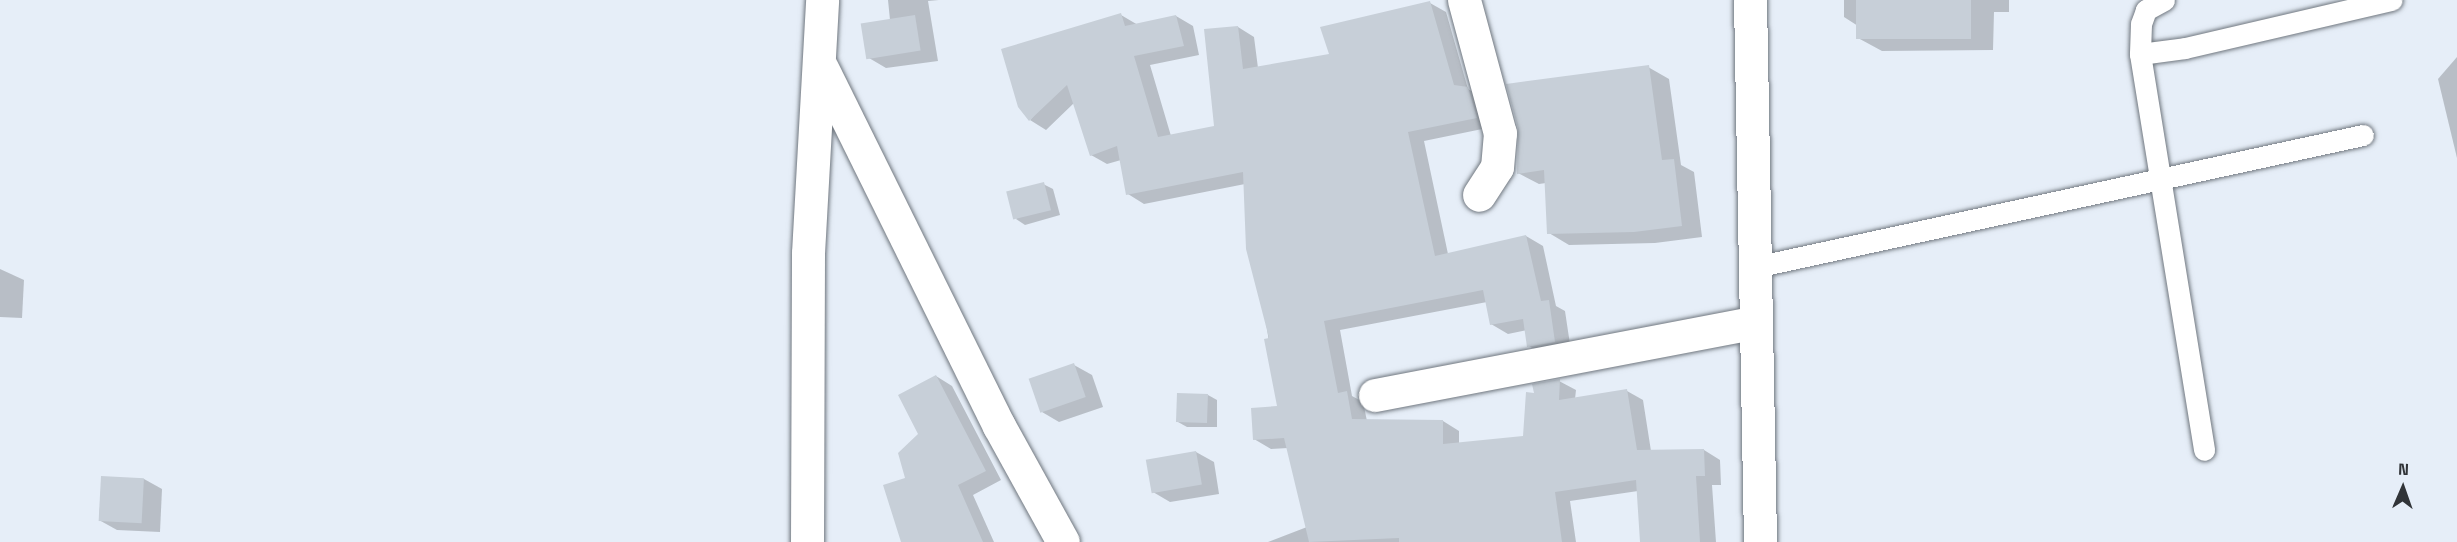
<!DOCTYPE html>
<html>
<head>
<meta charset="utf-8">
<style>
  body { margin:0 }
  #map { position:relative; width:2457px; height:542px; overflow:hidden; background:#e6eef8; font-family:"Space Grotesk",sans-serif }
  div>[style] { position:absolute }
  .shadow>* { inset:0; background:#0003 }
  .building>* { inset:0; background:#c7cfd8; transform-origin:0 0 }
  .roads { filter:drop-shadow(0 0 2px #70777f) drop-shadow(0 0 2px #70777f) }
  .lane>* { height:21px; margin:-10.5px; padding:0 10.5px; transform-origin:10.5px; border-radius:10.5px; background:#fff }
  .street>* { height:33px; margin:-16.5px; padding:0 16.5px; transform-origin:16.5px; border-radius:16.5px; background:#fff }
  span { translate:-50% -50%; white-space:nowrap; text-align:center; line-height:1.15; -webkit-text-stroke:4.5px #e6eef8; paint-order:stroke }
  .north { position:absolute; left:2373px; top:458px; width:60px; height:60px; -webkit-text-stroke:4px #e6eef8; paint-order:stroke; rotate:2deg; font-size:16px; font-weight:700; line-height:24px; text-align:center; color:#313438 }
  .north::after { content:''; display:block; margin:auto; width:21px; height:27px; background:#313438; clip-path:polygon(50% 0,100% 100%,50% 72%,0 100%) }
</style>
</head>
<body>
<div id="map">
  <div class="shadow">
    <i style="clip-path:polygon(888px 0,939px 0,928px 1px,938px 61px,886px 68px,869px 58px,890px 20px)"></i>
    <i style="clip-path:polygon(1844px 0,2009px 0,2009px 12px,1994px 12px,1993px 50px,1882px 51px,1858px 38px,1858px 26px,1844px 17px)"></i>
    <i style="clip-path:polygon(1430px 3px,1446px 12px,1468px 89px,1484px 98px,1492px 127px,1424px 141px,1448px 254px,1526px 236px,1543px 246px,1556px 306px,1565px 311px,1571px 351px,1545px 356px,1529px 346px,1527px 330px,1508px 334px,1491px 324px,1487px 302px,1340px 330px,1352px 396px,1363px 402px,1367px 421px,1443px 421px,1459px 431px,1459px 444px,1525px 438px,1535px 394px,1559px 381px,1576px 390px,1575px 399px,1627px 391px,1643px 400px,1651px 451px,1704px 450px,1720px 460px,1721px 485px,1712px 485px,1716px 542px,1642px 542px,1638px 491px,1570px 501px,1576px 542px,1268px 542px,1307px 527px,1288px 448px,1271px 449px,1254px 439px,1279px 408px,1245px 184px,1144px 204px,1128px 194px,1121px 160px,1107px 164px,1091px 155px,1074px 103px,1046px 130px,1030px 120px,1121px 15px,1138px 25px,1176px 16px,1193px 26px,1199px 55px,1150px 65px,1171px 136px,1216px 127px,1238px 27px,1254px 37px,1258px 68px,1331px 55px)"></i>
    <i style="clip-path:polygon(2457px 57px,2457px 158px,2438px 79px)"></i>
    <i style="clip-path:polygon(1648px 67px,1669px 79px,1681px 165px,1694px 172px,1702px 237px,1655px 243px,1569px 245px,1549px 233px,1546px 183px,1539px 184px,1518px 173px)"></i>
    <i style="clip-path:polygon(1043px 184px,1053px 189px,1060px 215px,1025px 225px,1016px 219px)"></i>
    <i style="clip-path:polygon(0 269px,24px 280px,22px 318px,0 317px)"></i>
    <i style="clip-path:polygon(1074px 365px,1092px 375px,1103px 407px,1059px 422px,1042px 412px)"></i>
    <i style="clip-path:polygon(936px 376px,952px 386px,1001px 480px,973px 495px,994px 542px,916px 542px,907px 479px)"></i>
    <i style="clip-path:polygon(1208px 395px,1217px 400px,1217px 427px,1187px 427px,1178px 422px)"></i>
    <i style="clip-path:polygon(1196px 452px,1214px 462px,1219px 494px,1170px 502px,1153px 492px)"></i>
    <i style="clip-path:polygon(102px 478px,144px 479px,162px 489px,160px 532px,117px 530px,99px 520px)"></i>
  </div>
  <div class="building">
    <i style="left:1856px;top:0;width:115px;height:39px"></i>
    <i style="clip-path:polygon(1430px 1px,1454px 85px,1468px 87px,1477px 118px,1408px 132px,1435px 256px,1526px 235px,1541px 301px,1549px 300px,1555px 342px,1527px 347px,1523px 319px,1490px 325px,1483px 290px,1324px 321px,1338px 393px,1347px 391px,1352px 419px,1443px 420px,1443px 444px,1523px 436px,1526px 392px,1534px 393px,1532px 384px,1560px 379px,1559px 400px,1627px 389px,1637px 450px,1704px 449px,1705px 476px,1696px 476px,1700px 542px,1640px 542px,1636px 480px,1555px 492px,1562px 542px,1399px 542px,1399px 538px,1309px 542px,1284px 438px,1253px 440px,1251px 408px,1277px 406px,1264px 339px,1269px 338px,1246px 249px,1243px 172px,1126px 195px,1117px 146px,1090px 156px,1067px 85px,1029px 121px,1018px 107px,1001px 49px,1121px 13px,1125px 26px,1176px 15px,1184px 46px,1134px 56px,1158px 137px,1214px 126px,1204px 29px,1238px 26px,1243px 69px,1329px 54px,1320px 27px)"></i>
    <i style="left:915px;top:15px;width:36px;height:55px;rotate:81deg"></i>
    <i style="clip-path:polygon(1649px 65px,1662px 160px,1674px 159px,1682px 226px,1634px 232px,1547px 234px,1544px 170px,1517px 174px,1518px 128px,1506px 84px)"></i>
    <i style="left:1044px;top:182px;width:29px;height:39px;rotate:76deg"></i>
    <i style="left:1074px;top:363px;width:36px;height:48px;rotate:71deg"></i>
    <i style="clip-path:polygon(936px 375px,986px 471px,958px 485px,983px 542px,901px 542px,883px 485px,905px 478px,898px 453px,918px 434px,898px 395px)"></i>
    <i style="left:1177px;top:393px;width:31px;height:29px;rotate:2deg"></i>
    <i style="left:1196px;top:451px;width:34px;height:51px;rotate:80deg"></i>
    <i style="left:101px;top:476px;width:43px;height:45px;rotate:3deg"></i>
  </div>
  <div class="roads">
    <div class="lane">
      <i style="left:2164px;top:0;width:21px;rotate:151deg"></i>
      <i style="left:2146px;top:10px;width:15px;rotate:110deg"></i>
      <i style="left:2141px;top:24px;width:30px;rotate:92deg"></i>
      <i style="left:2140px;top:54px;width:401px;rotate:80.8deg"></i>
      <i style="left:2140px;top:54px;width:45px;rotate:-7.6deg"></i>
      <i style="left:2185px;top:48px;width:212px;rotate:-13.1deg"></i>
      <i style="left:1755px;top:267px;width:622px;rotate:-12.25deg"></i>
    </div>
    <div class="street">
      <i style="left:1464px;top:0;width:138px;rotate:74.9deg"></i>
      <i style="left:1500px;top:133px;width:34px;rotate:95deg"></i>
      <i style="left:1497px;top:167px;width:33px;rotate:123deg"></i>
      <i style="left:1750px;top:0;width:542px;rotate:88.94deg"></i>
      <i style="left:822px;top:68px;width:399px;rotate:63.7deg"></i>
      <i style="left:999px;top:426px;width:132px;rotate:61.1deg"></i>
      <i style="left:1375px;top:395px;width:386px;rotate:-10.8deg"></i>
      <i style="left:807px;top:542px;width:289px;rotate:-89.8deg"></i>
      <i style="left:808px;top:253px;width:253px;rotate:-86.8deg"></i>
    </div>
  </div>
  <div class="north">N</div>
</div>
</body>
</html>
